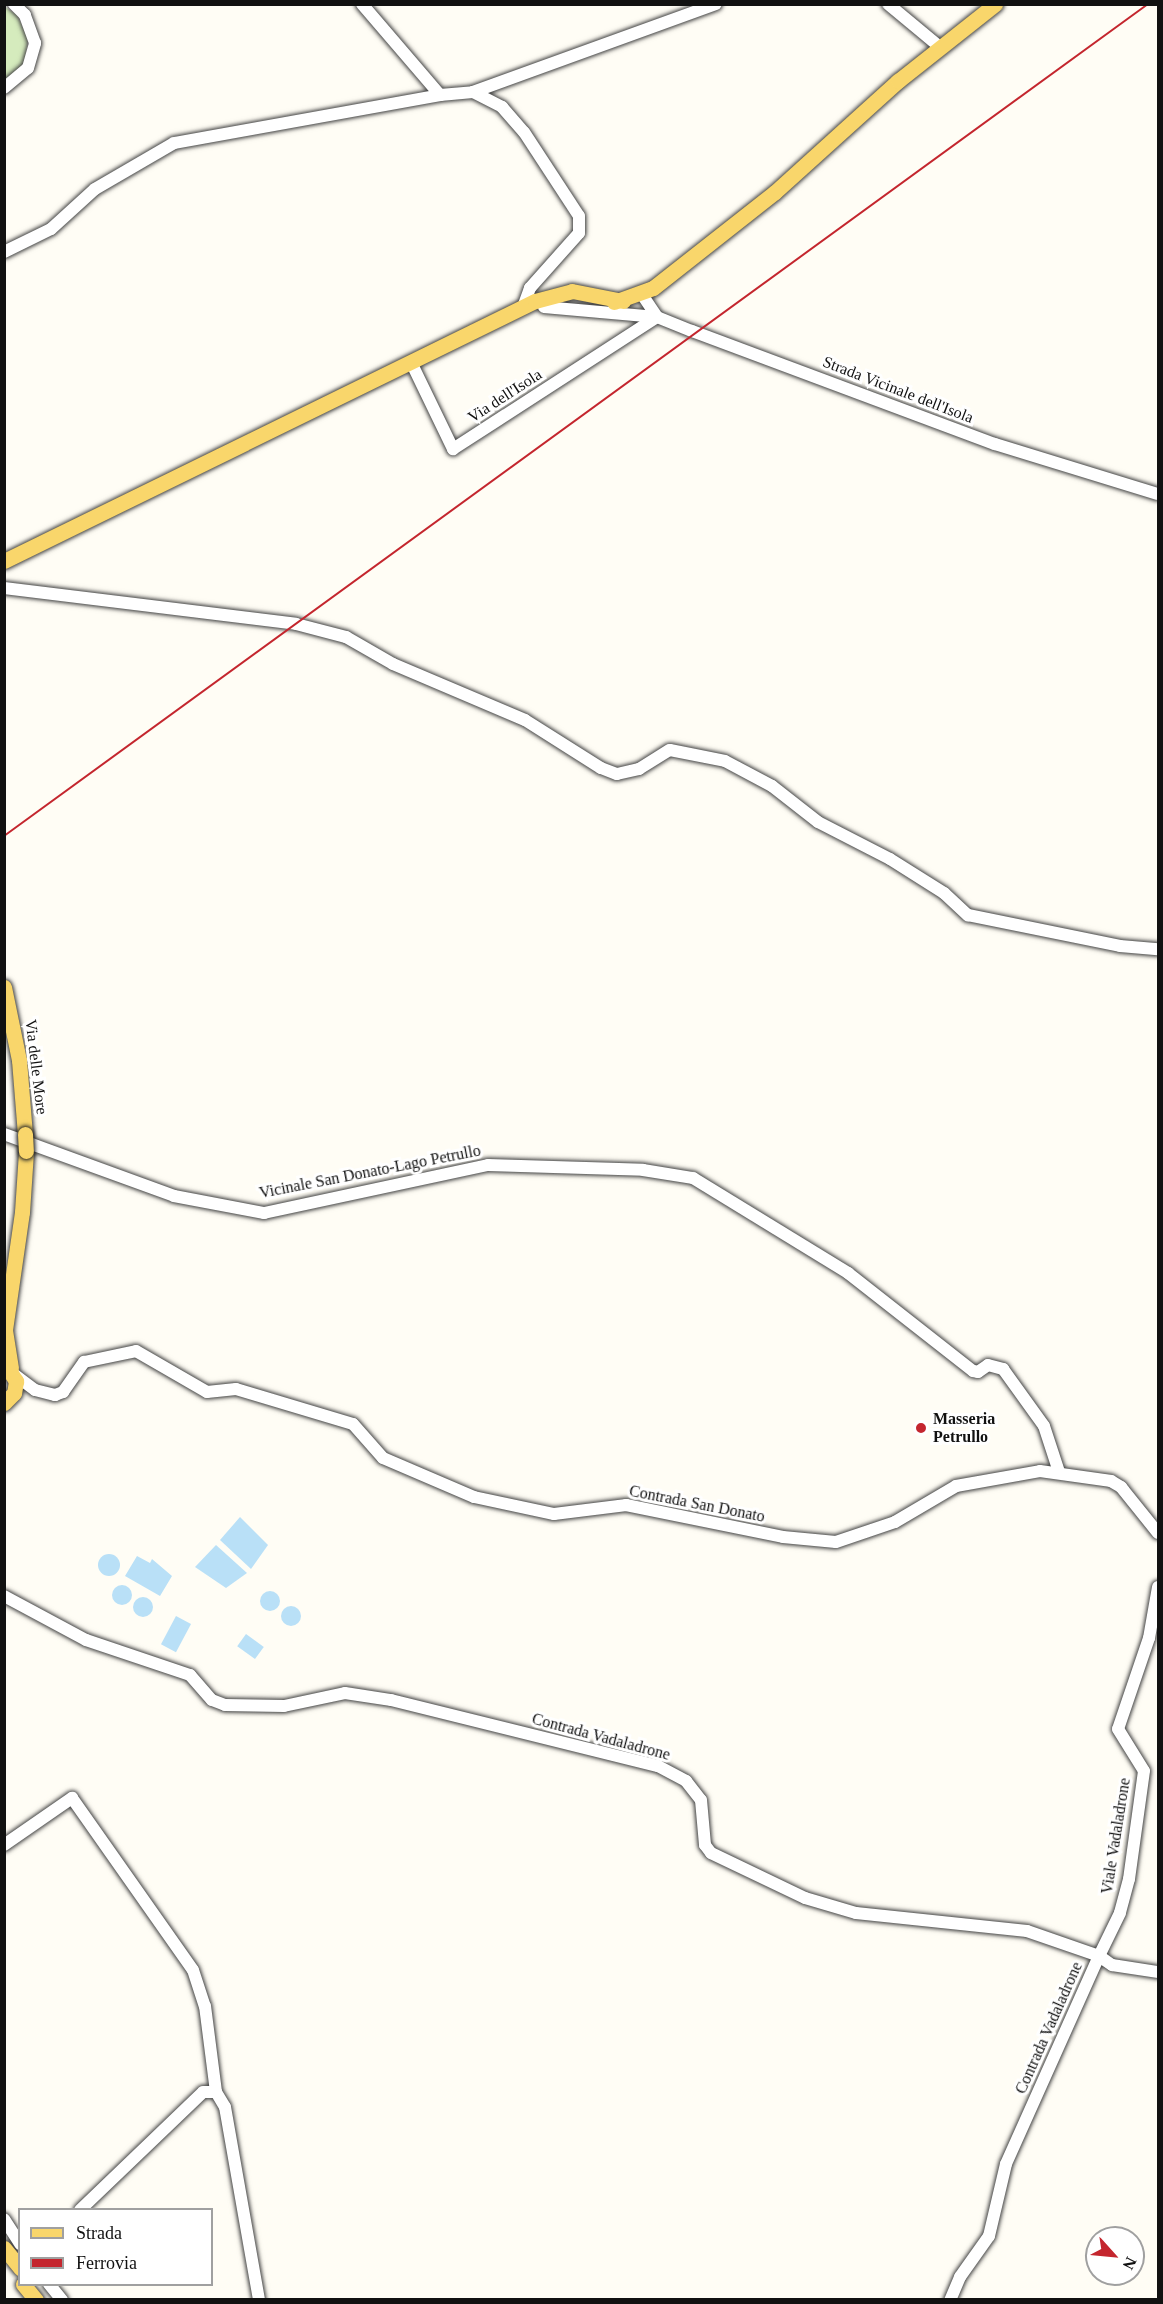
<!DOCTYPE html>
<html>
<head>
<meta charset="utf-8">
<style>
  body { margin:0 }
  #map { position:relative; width:1163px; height:2304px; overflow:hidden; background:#fffdf5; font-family:"Times New Roman",serif }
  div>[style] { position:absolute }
  .green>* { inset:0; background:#d5ebbd }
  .water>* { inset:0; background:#b9e0f7; transform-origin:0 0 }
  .round { border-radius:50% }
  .roads { filter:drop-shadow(0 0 2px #444) drop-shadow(0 0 2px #444) }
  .minor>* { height:12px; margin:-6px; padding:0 6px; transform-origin:6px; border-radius:6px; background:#fff }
  .major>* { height:15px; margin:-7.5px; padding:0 7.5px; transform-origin:7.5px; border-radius:7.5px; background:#f9d66b }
  .rail>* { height:2px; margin:-1px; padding:0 1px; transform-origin:1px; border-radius:1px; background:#c4262e }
  .bridges { filter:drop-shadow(0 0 2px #222) drop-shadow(0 0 2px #222) }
  .major-bridge>* { height:15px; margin:-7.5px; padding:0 7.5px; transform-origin:7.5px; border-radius:7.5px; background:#f9d66b }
  .dots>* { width:16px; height:16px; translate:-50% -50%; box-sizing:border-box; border:3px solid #fff; border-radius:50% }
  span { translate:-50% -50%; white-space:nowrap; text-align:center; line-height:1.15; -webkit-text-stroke:6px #fff; paint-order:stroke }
  .street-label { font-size:16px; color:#111 }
  .poi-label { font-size:16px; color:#111; font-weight:700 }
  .left { translate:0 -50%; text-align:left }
  .frame { position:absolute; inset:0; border:6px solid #111; pointer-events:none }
  .legend { position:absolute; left:18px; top:2208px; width:195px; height:78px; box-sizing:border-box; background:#fff; border:2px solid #a0a0a0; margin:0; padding:8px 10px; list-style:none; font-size:18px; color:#111 }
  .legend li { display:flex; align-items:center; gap:12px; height:30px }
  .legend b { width:30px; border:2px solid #a0a0a0 }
  .north { position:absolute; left:1085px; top:2226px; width:60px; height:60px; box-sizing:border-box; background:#fff; border:2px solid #a0a0a0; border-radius:50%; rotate:117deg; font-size:16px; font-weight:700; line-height:24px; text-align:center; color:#111 }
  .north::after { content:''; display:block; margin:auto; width:21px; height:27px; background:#c4262e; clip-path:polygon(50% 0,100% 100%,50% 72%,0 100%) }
</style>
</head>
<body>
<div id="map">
  <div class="green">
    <i style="clip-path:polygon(5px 7px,17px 15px,28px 39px,24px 64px,5px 82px)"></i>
  </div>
  <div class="water">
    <i style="clip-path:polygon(240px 1517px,268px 1545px,251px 1569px,220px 1540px)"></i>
    <i style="clip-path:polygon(216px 1545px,247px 1573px,226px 1588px,195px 1567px)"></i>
    <i class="round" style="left:98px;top:1554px;width:22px;height:22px"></i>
    <i style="clip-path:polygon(137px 1556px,150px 1563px,152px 1559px,172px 1576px,160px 1596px,125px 1576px)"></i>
    <i class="round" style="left:112px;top:1585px;width:20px;height:20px"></i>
    <i class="round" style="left:260px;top:1591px;width:20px;height:20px"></i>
    <i class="round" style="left:133px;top:1597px;width:20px;height:20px"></i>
    <i class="round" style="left:281px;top:1606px;width:20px;height:20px"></i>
    <i style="left:176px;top:1616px;width:17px;height:32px;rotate:28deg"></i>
    <i style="left:246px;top:1634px;width:22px;height:15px;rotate:36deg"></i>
  </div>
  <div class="roads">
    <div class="minor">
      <i style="left:362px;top:4px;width:120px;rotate:49.4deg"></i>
      <i style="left:440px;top:95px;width:33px;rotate:-5deg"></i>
      <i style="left:473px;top:92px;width:33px;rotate:27deg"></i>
      <i style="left:502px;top:107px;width:33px;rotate:49deg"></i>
      <i style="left:524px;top:132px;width:100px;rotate:56.8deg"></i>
      <i style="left:579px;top:216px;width:17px;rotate:90deg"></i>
      <i style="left:579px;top:233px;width:74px;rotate:131.7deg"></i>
      <i style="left:530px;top:288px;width:20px;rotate:110deg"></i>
      <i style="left:888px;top:4px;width:69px;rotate:39.7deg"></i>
      <i style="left:4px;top:88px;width:31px;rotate:-40deg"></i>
      <i style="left:28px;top:68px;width:26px;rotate:-74deg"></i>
      <i style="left:35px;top:43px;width:30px;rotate:-110deg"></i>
      <i style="left:25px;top:15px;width:16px;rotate:-135deg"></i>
      <i style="left:473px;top:92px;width:258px;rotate:-19.9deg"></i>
      <i style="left:4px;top:252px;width:52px;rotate:-26.1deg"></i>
      <i style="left:51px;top:229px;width:59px;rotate:-42.3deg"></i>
      <i style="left:95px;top:189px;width:91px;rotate:-30.2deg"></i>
      <i style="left:174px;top:143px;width:270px;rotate:-10.2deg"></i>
      <i style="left:641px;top:293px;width:29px;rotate:56deg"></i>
      <i style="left:657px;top:317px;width:38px;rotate:22deg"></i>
      <i style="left:692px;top:331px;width:323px;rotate:20.5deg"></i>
      <i style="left:995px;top:444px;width:170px;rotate:17.1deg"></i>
      <i style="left:544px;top:307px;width:113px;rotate:5.1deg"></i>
      <i style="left:411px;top:362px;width:97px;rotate:64.2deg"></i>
      <i style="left:453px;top:449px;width:243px;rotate:-32.9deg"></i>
      <i style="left:4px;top:588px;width:294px;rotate:7deg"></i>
      <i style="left:296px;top:624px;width:52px;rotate:14.6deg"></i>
      <i style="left:346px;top:637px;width:54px;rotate:29.9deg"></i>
      <i style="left:393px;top:664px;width:143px;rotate:23deg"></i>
      <i style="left:525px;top:720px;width:90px;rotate:32.3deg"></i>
      <i style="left:601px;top:768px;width:17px;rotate:21deg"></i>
      <i style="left:617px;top:774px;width:23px;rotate:-13deg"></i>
      <i style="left:639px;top:769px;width:36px;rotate:-32deg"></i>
      <i style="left:670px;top:750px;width:56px;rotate:11.3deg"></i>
      <i style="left:725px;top:761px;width:53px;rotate:28deg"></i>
      <i style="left:772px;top:786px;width:58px;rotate:38deg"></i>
      <i style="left:818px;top:822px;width:81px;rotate:27.2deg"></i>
      <i style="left:890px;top:859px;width:64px;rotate:32.2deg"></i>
      <i style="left:944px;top:893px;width:33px;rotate:43deg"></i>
      <i style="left:968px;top:915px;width:155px;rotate:11.5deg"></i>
      <i style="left:1120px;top:946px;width:38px;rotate:5deg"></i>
      <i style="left:4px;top:1134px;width:181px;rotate:20deg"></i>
      <i style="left:174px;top:1196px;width:92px;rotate:10.7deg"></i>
      <i style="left:264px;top:1213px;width:229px;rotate:-12.1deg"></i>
      <i style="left:488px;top:1165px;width:155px;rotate:1.8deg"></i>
      <i style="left:643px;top:1170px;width:51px;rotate:9.1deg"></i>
      <i style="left:693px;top:1178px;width:182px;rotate:31.5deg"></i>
      <i style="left:848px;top:1273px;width:159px;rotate:38.1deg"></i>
      <i style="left:973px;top:1371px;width:5px;rotate:11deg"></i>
      <i style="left:978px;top:1372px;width:12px;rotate:-35deg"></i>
      <i style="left:988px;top:1365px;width:16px;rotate:15deg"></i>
      <i style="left:1003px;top:1369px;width:70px;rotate:54.3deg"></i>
      <i style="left:1044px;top:1426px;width:48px;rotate:71.9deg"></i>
      <i style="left:15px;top:1375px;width:25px;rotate:37deg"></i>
      <i style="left:35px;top:1390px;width:21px;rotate:14deg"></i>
      <i style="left:55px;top:1395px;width:9px;rotate:-21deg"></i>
      <i style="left:63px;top:1392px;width:37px;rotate:-55deg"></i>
      <i style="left:84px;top:1362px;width:53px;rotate:-11.9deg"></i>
      <i style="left:136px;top:1351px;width:82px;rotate:30deg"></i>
      <i style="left:207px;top:1392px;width:29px;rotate:-6deg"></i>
      <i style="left:236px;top:1389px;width:122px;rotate:16.7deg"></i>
      <i style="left:353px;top:1424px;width:45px;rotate:48.6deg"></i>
      <i style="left:383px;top:1458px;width:99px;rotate:23.2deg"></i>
      <i style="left:474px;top:1497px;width:82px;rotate:12deg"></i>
      <i style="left:554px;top:1514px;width:73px;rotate:-7.1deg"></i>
      <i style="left:626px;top:1505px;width:160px;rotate:11.5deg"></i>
      <i style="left:783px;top:1537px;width:53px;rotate:5.4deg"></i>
      <i style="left:836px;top:1542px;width:62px;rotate:-18.7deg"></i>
      <i style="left:895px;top:1522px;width:71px;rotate:-30.5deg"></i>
      <i style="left:956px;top:1486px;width:85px;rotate:-10.1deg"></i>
      <i style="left:1040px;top:1471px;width:72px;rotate:8deg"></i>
      <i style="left:1111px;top:1481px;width:12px;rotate:31deg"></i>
      <i style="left:1121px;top:1487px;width:59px;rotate:51.2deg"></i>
      <i style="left:1158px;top:1587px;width:52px;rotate:100deg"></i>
      <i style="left:1149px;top:1638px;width:96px;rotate:108.8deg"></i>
      <i style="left:1118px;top:1729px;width:49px;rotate:58.2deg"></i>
      <i style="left:1144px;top:1771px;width:109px;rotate:97.9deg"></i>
      <i style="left:1129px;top:1879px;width:35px;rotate:105deg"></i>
      <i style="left:1120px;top:1913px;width:48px;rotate:116deg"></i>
      <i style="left:1099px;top:1956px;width:16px;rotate:35deg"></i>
      <i style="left:1112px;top:1965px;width:47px;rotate:8.7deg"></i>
      <i style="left:4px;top:1596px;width:93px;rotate:28.2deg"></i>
      <i style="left:86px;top:1640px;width:110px;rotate:18.6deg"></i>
      <i style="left:190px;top:1675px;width:33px;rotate:49deg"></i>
      <i style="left:212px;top:1700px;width:14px;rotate:21deg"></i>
      <i style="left:225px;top:1705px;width:59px;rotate:1deg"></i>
      <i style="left:284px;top:1706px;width:62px;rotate:-12deg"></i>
      <i style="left:345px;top:1693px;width:47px;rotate:8.7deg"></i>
      <i style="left:391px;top:1700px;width:275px;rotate:13.9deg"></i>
      <i style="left:658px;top:1766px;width:32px;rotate:28deg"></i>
      <i style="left:686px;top:1781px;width:24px;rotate:52deg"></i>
      <i style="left:701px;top:1800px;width:45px;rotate:84.9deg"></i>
      <i style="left:705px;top:1845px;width:10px;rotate:53deg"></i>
      <i style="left:711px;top:1853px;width:104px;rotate:25.6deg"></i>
      <i style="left:805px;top:1898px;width:53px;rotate:16.4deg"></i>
      <i style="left:856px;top:1913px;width:172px;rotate:6deg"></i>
      <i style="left:1027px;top:1931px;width:76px;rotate:19.1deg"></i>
      <i style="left:1099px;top:1956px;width:228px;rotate:114.1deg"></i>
      <i style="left:1006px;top:2164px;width:74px;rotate:103.3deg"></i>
      <i style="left:989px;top:2236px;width:50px;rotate:125.3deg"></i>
      <i style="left:960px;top:2277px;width:25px;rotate:113deg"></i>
      <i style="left:4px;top:1845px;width:83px;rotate:-34.7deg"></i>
      <i style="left:72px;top:1798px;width:210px;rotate:54.9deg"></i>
      <i style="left:193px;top:1970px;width:38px;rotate:72deg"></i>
      <i style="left:205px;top:2006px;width:87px;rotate:82.7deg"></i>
      <i style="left:216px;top:2092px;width:17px;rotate:59deg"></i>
      <i style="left:225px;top:2107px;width:196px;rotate:80deg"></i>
      <i style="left:80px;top:2210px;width:170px;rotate:-43.8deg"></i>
      <i style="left:203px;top:2092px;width:13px"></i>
      <i style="left:4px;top:2219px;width:30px;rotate:57deg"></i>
      <i style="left:49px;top:2284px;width:21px;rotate:51deg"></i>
    </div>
    <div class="major">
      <i style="left:614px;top:302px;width:41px;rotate:-19.7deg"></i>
      <i style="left:653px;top:288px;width:155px;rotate:-38.2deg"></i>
      <i style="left:775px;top:192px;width:166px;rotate:-42.1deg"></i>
      <i style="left:898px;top:81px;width:124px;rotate:-38.4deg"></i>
      <i style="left:4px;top:561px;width:591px;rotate:-26.09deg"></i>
      <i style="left:535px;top:301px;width:38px;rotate:-15deg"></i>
      <i style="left:572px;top:291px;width:52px;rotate:11.1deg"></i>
      <i style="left:4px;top:987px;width:75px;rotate:78.4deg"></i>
      <i style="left:19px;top:1060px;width:74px;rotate:85.4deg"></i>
      <i style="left:4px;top:1363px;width:22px;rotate:56deg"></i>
      <i style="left:16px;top:1381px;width:12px;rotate:99deg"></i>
      <i style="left:14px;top:1393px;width:14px;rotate:135deg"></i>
      <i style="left:11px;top:1368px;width:38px;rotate:-99deg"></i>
      <i style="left:5px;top:1330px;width:119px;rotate:-81.8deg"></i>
      <i style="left:22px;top:1212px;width:61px;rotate:-86.2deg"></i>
      <i style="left:4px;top:2248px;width:26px;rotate:51deg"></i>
      <i style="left:23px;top:2284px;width:21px;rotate:51deg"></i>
    </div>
  </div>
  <div class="rail">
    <i style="left:4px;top:836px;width:1415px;rotate:-36.03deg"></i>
  </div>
  <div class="bridges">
    <div class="major-bridge">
      <i style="left:25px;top:1134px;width:17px;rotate:87deg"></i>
    </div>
  </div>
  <div class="dots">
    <i style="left:921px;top:1428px;background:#c4262e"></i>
  </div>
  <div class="street-label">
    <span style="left:898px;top:390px;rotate:21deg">Strada Vicinale dell'Isola</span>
    <span style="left:505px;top:396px;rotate:-33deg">Via dell'Isola</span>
    <span style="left:36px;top:1067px;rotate:83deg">Via delle More</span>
    <span style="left:370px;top:1172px;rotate:-11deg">Vicinale San Donato-Lago Petrullo</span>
    <span style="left:697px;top:1504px;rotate:11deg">Contrada San Donato</span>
    <span style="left:601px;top:1737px;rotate:15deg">Contrada Vadaladrone</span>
    <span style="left:1116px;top:1836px;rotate:-81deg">Viale Vadaladrone</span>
    <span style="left:1049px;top:2028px;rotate:-66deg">Contrada Vadaladrone</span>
  </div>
  <div class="poi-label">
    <span class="left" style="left:933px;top:1428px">Masseria<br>Petrullo</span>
  </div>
  <div class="frame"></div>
  <ul class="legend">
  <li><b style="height:8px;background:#f9d66b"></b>Strada</li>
  <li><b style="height:8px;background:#c4262e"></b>Ferrovia</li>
  </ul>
  <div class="north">N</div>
</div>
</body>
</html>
